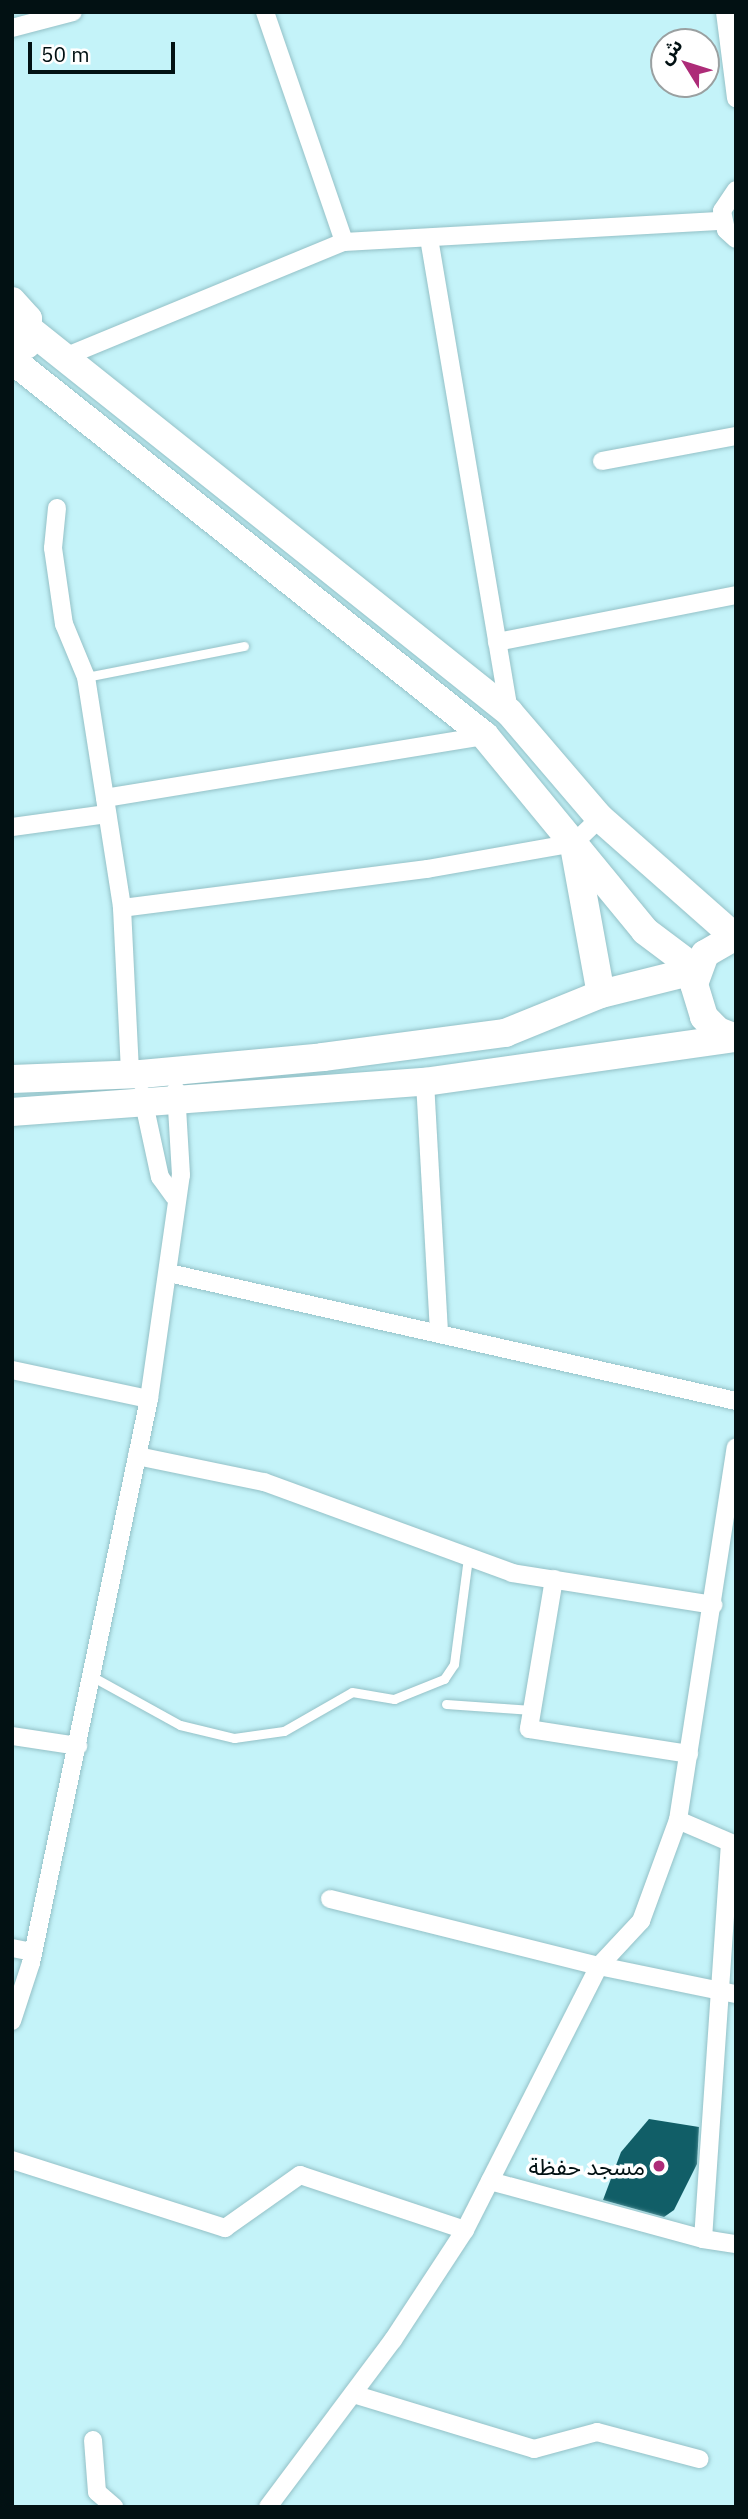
<!DOCTYPE html>
<html>
<head>
<meta charset="utf-8">
<style>
  body { margin:0 }
  #map { position:relative; width:748px; height:2519px; overflow:hidden; background:#c4f3f9; font-family:"IBM Plex Sans","Noto Sans Arabic",sans-serif }
  div>[style] { position:absolute }
  .building>* { inset:0; background:#115e67 }
  .roads { filter:drop-shadow(0 0 2px #94c1c7) drop-shadow(0 0 2px #94c1c7) }
  .lane>* { height:9px; margin:-4.5px; padding:0 4.5px; transform-origin:4.5px; border-radius:4.5px; background:#fff }
  .street>* { height:18px; margin:-9px; padding:0 9px; transform-origin:9px; border-radius:9px; background:#fff }
  .primary>* { height:28px; margin:-14px; padding:0 14px; transform-origin:14px; border-radius:14px; background:#fff }
  .dots>* { width:19px; height:19px; translate:-50% -50%; box-sizing:border-box; border:4px solid #fff; border-radius:50% }
  span { translate:-50% -50%; white-space:nowrap; text-align:center; line-height:1.15; -webkit-text-stroke:7px #fff; paint-order:stroke }
  .poi-label { font-size:23px; color:#021113 }
  .right { translate:-100% -50%; text-align:right }
  .frame { position:absolute; inset:0; border:14px solid #021113; pointer-events:none }
  .north { position:absolute; left:650px; top:28px; width:70px; height:70px; box-sizing:border-box; background:#fff; border:2px solid #9aa0a1; border-radius:50%; rotate:308deg; font-size:19px; font-weight:700; line-height:28px; text-align:center; color:#021113 }
  .north::after { content:''; display:block; margin:auto; width:24px; height:32px; background:#ad2c78; clip-path:polygon(50% 0,100% 100%,50% 72%,0 100%) }
  .scale { position:absolute; left:28px; top:42px; width:147px; height:32px; box-sizing:border-box; border:4px solid #021113; border-top:0; padding-left:9px; font-size:21px; line-height:24px; white-space:nowrap; color:#021113; -webkit-text-stroke:5px #fff; paint-order:stroke }
</style>
</head>
<body>
<div id="map">
  <div class="building">
    <i style="clip-path:polygon(649px 2119px,699px 2127px,697px 2164px,674px 2210px,664px 2217px,603px 2200px,621px 2152px)"></i>
  </div>
  <div class="roads">
    <div class="lane">
      <i style="left:86px;top:677px;width:161px;rotate:-11.1deg"></i>
      <i style="left:93px;top:1677px;width:99px;rotate:28.9deg"></i>
      <i style="left:180px;top:1725px;width:56px;rotate:13.5deg"></i>
      <i style="left:234px;top:1738px;width:50px;rotate:-8deg"></i>
      <i style="left:284px;top:1731px;width:78px;rotate:-29.8deg"></i>
      <i style="left:352px;top:1692px;width:43px;rotate:9.5deg"></i>
      <i style="left:394px;top:1699px;width:54px;rotate:-21.8deg"></i>
      <i style="left:444px;top:1679px;width:18px;rotate:-56deg"></i>
      <i style="left:454px;top:1664px;width:107px;rotate:-82.5deg"></i>
      <i style="left:446px;top:1704px;width:86px;rotate:4deg"></i>
    </div>
    <div class="street">
      <i style="left:265px;top:12px;width:243px;rotate:71deg"></i>
      <i style="left:725px;top:12px;width:87px;rotate:82.7deg"></i>
      <i style="left:12px;top:28px;width:63px;rotate:-14.7deg"></i>
      <i style="left:736px;top:190px;width:25px;rotate:124deg"></i>
      <i style="left:722px;top:211px;width:19px;rotate:78deg"></i>
      <i style="left:726px;top:230px;width:13px;rotate:42deg"></i>
      <i style="left:429px;top:238px;width:481px;rotate:80.4deg"></i>
      <i style="left:62px;top:358px;width:305px;rotate:-22.4deg"></i>
      <i style="left:344px;top:242px;width:379px;rotate:-3.2deg"></i>
      <i style="left:602px;top:461px;width:136px;rotate:-10.6deg"></i>
      <i style="left:57px;top:508px;width:40px;rotate:95.7deg"></i>
      <i style="left:53px;top:548px;width:77px;rotate:81.8deg"></i>
      <i style="left:64px;top:624px;width:57px;rotate:67.5deg"></i>
      <i style="left:86px;top:677px;width:234px;rotate:81.1deg"></i>
      <i style="left:122px;top:908px;width:166px;rotate:87.2deg"></i>
      <i style="left:497px;top:642px;width:244px;rotate:-11.1deg"></i>
      <i style="left:105px;top:798px;width:385px;rotate:-9.3deg"></i>
      <i style="left:12px;top:827px;width:96px;rotate:-7.8deg"></i>
      <i style="left:122px;top:908px;width:307px;rotate:-7.3deg"></i>
      <i style="left:427px;top:869px;width:149px;rotate:-10deg"></i>
      <i style="left:574px;top:843px;width:36px;rotate:-44deg"></i>
      <i style="left:425px;top:1082px;width:249px;rotate:86.8deg"></i>
      <i style="left:142px;top:1094px;width:85px;rotate:77.8deg"></i>
      <i style="left:160px;top:1177px;width:24px;rotate:54deg"></i>
      <i style="left:169px;top:1273px;width:581px;rotate:12.72deg"></i>
      <i style="left:12px;top:1370px;width:140px;rotate:12deg"></i>
      <i style="left:137px;top:1456px;width:130px;rotate:11.6deg"></i>
      <i style="left:264px;top:1482px;width:264px;rotate:20.1deg"></i>
      <i style="left:512px;top:1573px;width:204px;rotate:9deg"></i>
      <i style="left:554px;top:1579px;width:152px;rotate:99.5deg"></i>
      <i style="left:529px;top:1729px;width:162px;rotate:8.9deg"></i>
      <i style="left:12px;top:1736px;width:67px;rotate:8.6deg"></i>
      <i style="left:678px;top:1820px;width:63px;rotate:23.3deg"></i>
      <i style="left:330px;top:1899px;width:277px;rotate:14deg"></i>
      <i style="left:599px;top:1966px;width:140px;rotate:11.6deg"></i>
      <i style="left:12px;top:1948px;width:21px;rotate:11deg"></i>
      <i style="left:12px;top:2021px;width:61px;rotate:-71.9deg"></i>
      <i style="left:31px;top:1963px;width:576px;rotate:-78.18deg"></i>
      <i style="left:149px;top:1399px;width:226px;rotate:-81.9deg"></i>
      <i style="left:181px;top:1175px;width:85px;rotate:-93.4deg"></i>
      <i style="left:12px;top:2160px;width:224px;rotate:17.7deg"></i>
      <i style="left:225px;top:2228px;width:92px;rotate:-35.2deg"></i>
      <i style="left:300px;top:2175px;width:174px;rotate:18.4deg"></i>
      <i style="left:490px;top:2181px;width:221px;rotate:15.2deg"></i>
      <i style="left:703px;top:2239px;width:396px;rotate:-86.1deg"></i>
      <i style="left:703px;top:2239px;width:33px;rotate:9deg"></i>
      <i style="left:353px;top:2394px;width:189px;rotate:16.9deg"></i>
      <i style="left:534px;top:2449px;width:65px;rotate:-15.1deg"></i>
      <i style="left:597px;top:2432px;width:106px;rotate:14.8deg"></i>
      <i style="left:93px;top:2440px;width:52px;rotate:85.6deg"></i>
      <i style="left:97px;top:2492px;width:23px;rotate:41deg"></i>
      <i style="left:268px;top:2507px;width:209px;rotate:-53.2deg"></i>
      <i style="left:393px;top:2340px;width:131px;rotate:-56.8deg"></i>
      <i style="left:465px;top:2230px;width:296px;rotate:-63.1deg"></i>
      <i style="left:599px;top:1966px;width:62px;rotate:-47deg"></i>
      <i style="left:641px;top:1921px;width:108px;rotate:-69.9deg"></i>
      <i style="left:678px;top:1820px;width:377px;rotate:-81.2deg"></i>
    </div>
    <div class="primary">
      <i style="left:12px;top:301px;width:24px;rotate:48deg"></i>
      <i style="left:28px;top:319px;width:26px;rotate:94deg"></i>
      <i style="left:30px;top:330px;width:613px;rotate:38.57deg"></i>
      <i style="left:509px;top:712px;width:140px;rotate:49.4deg"></i>
      <i style="left:600px;top:818px;width:179px;rotate:41.4deg"></i>
      <i style="left:12px;top:360px;width:604px;rotate:38.48deg"></i>
      <i style="left:485px;top:736px;width:252px;rotate:50.6deg"></i>
      <i style="left:645px;top:931px;width:65px;rotate:36.9deg"></i>
      <i style="left:574px;top:846px;width:150px;rotate:79.7deg"></i>
      <i style="left:736px;top:936px;width:36px;rotate:150deg"></i>
      <i style="left:705px;top:954px;width:32px;rotate:110deg"></i>
      <i style="left:694px;top:984px;width:34px;rotate:73deg"></i>
      <i style="left:704px;top:1017px;width:20px;rotate:45deg"></i>
      <i style="left:718px;top:1031px;width:19px;rotate:21deg"></i>
      <i style="left:12px;top:1079px;width:129px;rotate:-2.2deg"></i>
      <i style="left:141px;top:1074px;width:183px;rotate:-5.3deg"></i>
      <i style="left:323px;top:1057px;width:184px;rotate:-7.5deg"></i>
      <i style="left:505px;top:1033px;width:104px;rotate:-22.1deg"></i>
      <i style="left:601px;top:994px;width:99px;rotate:-14deg"></i>
      <i style="left:12px;top:1112px;width:414px;rotate:-4.2deg"></i>
      <i style="left:425px;top:1082px;width:314px;rotate:-8.1deg"></i>
    </div>
  </div>
  <div class="dots">
    <i style="left:659px;top:2166px;background:#ad2c78"></i>
  </div>
  <div class="poi-label">
    <span class="right" style="left:645px;top:2166px">مسجد حفظة</span>
  </div>
  <div class="frame"></div>
  <div class="north">ش</div>
  <div class="scale">50 m</div>
</div>
</body>
</html>
